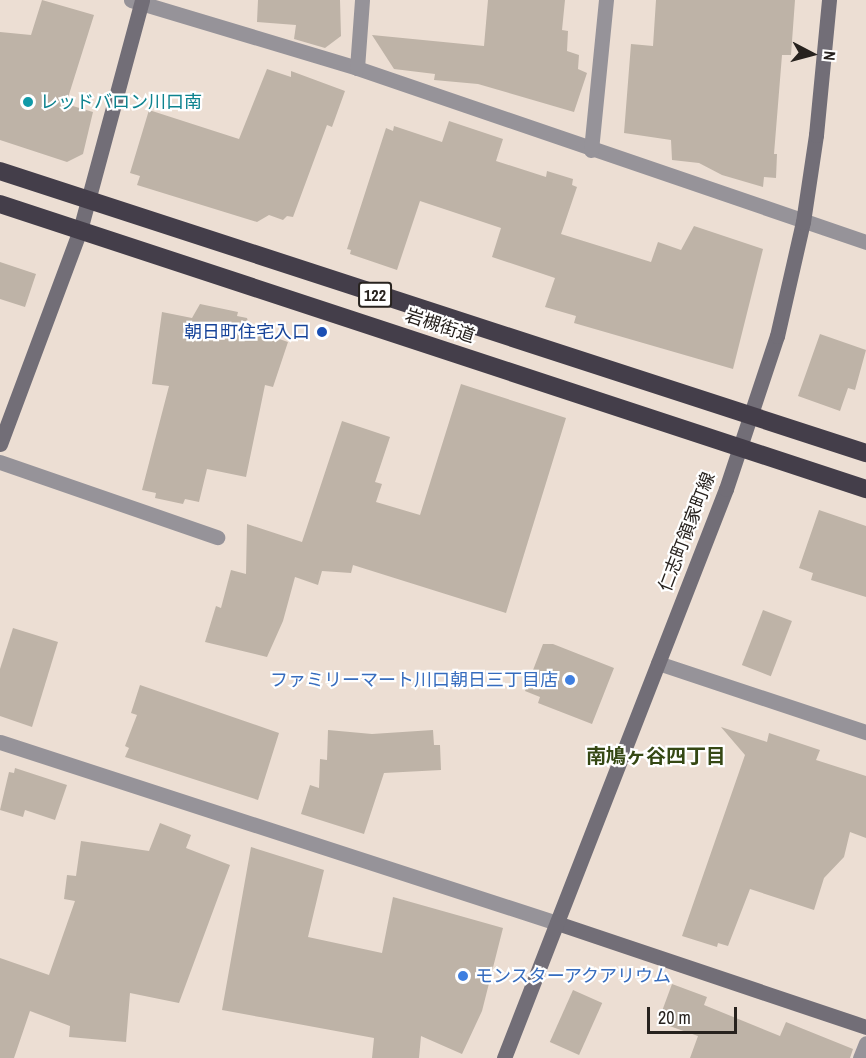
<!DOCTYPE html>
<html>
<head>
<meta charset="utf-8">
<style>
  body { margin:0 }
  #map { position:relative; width:866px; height:1058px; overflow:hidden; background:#ecded3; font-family:"Archivo Narrow","Noto Sans JP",sans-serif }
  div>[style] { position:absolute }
  .building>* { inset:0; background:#beb3a7; transform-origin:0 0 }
  .street>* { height:15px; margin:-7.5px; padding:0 7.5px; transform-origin:7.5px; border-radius:7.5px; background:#969399 }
  .secondary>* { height:15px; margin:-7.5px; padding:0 7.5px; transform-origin:7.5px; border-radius:7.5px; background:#726e77 }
  .highway>* { height:18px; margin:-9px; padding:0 9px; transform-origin:9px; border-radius:9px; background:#443e4a }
  .dots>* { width:16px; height:16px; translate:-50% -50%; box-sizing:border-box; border:3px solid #fff; border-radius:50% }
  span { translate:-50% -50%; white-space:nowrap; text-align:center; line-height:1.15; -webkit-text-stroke:4.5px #fff; paint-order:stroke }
  .shield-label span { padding:2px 4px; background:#fff; border:2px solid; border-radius:4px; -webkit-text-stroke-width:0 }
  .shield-label { font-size:16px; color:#27221e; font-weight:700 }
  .culture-label { font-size:18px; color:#0d838f }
  .left { translate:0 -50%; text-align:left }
  .street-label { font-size:18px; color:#27221e }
  .transit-label { font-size:18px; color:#164399 }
  .right { translate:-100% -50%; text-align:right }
  .shop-label { font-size:18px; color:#366cbe }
  .neighbourhood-label { font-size:20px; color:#354814; font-weight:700 }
  .north { position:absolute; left:782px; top:24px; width:60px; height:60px; -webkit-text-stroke:4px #fff; paint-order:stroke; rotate:96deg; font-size:16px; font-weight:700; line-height:24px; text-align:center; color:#27221e }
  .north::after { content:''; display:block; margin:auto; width:21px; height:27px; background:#27221e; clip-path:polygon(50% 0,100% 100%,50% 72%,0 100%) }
  .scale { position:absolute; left:647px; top:1007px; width:90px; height:27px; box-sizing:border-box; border:3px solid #27221e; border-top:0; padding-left:8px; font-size:18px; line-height:21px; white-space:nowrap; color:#27221e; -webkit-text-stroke:4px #fff; paint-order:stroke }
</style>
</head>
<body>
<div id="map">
  <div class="building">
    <i style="clip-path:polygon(42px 0,94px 15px,66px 104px,93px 112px,83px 154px,67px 162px,0 140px,0 32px,31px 35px)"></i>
    <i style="clip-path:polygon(258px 0,340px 0,341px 36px,325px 48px,294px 39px,296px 25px,257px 22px)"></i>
    <i style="clip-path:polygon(488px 0,565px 0,562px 30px,568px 31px,567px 51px,579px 55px,578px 69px,587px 73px,574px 112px,478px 84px,434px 80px,435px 74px,394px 69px,372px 35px,484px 46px)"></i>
    <i style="clip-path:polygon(656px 0,795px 0,791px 55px,782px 55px,774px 154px,777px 154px,776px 178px,764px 177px,763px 187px,722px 175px,699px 163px,672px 160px,671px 140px,624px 133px,631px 44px,653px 46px)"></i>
    <i style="clip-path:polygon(267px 69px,291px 77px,291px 71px,345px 91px,332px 127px,327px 125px,293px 217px,287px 216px,283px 220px,269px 215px,257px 222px,137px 185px,140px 176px,130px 173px,149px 110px,239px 139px)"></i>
    <i style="clip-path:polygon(449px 121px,503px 139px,496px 161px,546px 177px,547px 171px,573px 179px,572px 185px,577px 187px,561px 234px,651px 262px,658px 242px,681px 250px,694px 226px,763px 249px,733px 369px,574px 323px,576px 316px,545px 307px,555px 278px,492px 257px,501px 228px,420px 201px,397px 270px,350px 254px,351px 250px,347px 249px,386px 128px,393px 131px,394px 126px,442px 142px)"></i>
    <i style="clip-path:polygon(0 262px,36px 274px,25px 307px,0 299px)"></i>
    <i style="clip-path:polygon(200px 304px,238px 312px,237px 316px,247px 318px,250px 329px,288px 342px,273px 387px,265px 385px,246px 477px,207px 469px,199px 502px,185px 499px,183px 504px,155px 498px,156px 493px,142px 490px,169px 386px,152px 384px,162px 312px,192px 318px)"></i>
    <i style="clip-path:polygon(820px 334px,866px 350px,855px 390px,848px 388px,840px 411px,798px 396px)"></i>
    <i style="clip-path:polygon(461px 384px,566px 418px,506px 613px,353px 565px,351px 573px,322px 571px,318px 585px,295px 577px,283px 621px,267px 657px,205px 642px,216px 606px,221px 608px,231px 570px,246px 574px,247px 524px,302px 542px,342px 421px,390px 437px,375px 482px,382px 484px,376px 502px,420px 515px)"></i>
    <i style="clip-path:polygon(819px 510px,866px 526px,866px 597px,811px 580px,813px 573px,799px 568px)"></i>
    <i style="left:763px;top:610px;width:31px;height:59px;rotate:21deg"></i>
    <i style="clip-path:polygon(13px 628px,58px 642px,32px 727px,0 716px,0 669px)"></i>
    <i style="clip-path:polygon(543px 644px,553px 644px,614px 668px,592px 724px,538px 703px,540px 697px,525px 691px)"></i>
    <i style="clip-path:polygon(140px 685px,279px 733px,258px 800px,125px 757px,129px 748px,125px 746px,137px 715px,131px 713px)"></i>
    <i style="clip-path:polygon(721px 727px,767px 742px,769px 733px,820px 750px,816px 760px,866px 776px,866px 838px,850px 832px,844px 857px,824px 878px,814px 910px,750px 889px,728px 946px,718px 943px,717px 947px,682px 936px,745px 755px)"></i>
    <i style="clip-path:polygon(328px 730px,372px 734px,433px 730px,434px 745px,440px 745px,441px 770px,384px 773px,364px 834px,301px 814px,310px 785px,319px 788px,320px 759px,327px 760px)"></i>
    <i style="clip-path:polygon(15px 768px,67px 785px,55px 820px,25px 810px,23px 817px,0 810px,9px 772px,14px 773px)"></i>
    <i style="clip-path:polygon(160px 823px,191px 835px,186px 848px,230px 865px,179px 1003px,130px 993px,126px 1042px,69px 1037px,70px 1026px,30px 1011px,14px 1058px,0 1058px,0 958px,49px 975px,75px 901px,64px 899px,67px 875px,76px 876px,81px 841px,149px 851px)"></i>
    <i style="clip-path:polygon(251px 847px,324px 870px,308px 937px,382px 953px,393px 897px,503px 928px,482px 1011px,462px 1054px,421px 1036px,419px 1058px,372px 1058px,374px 1038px,222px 1010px)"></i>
    <i style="clip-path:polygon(672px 984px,707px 997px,704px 1005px,780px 1036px,786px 1022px,853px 1049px,850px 1058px,690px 1058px,698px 1036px,658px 1022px)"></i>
    <i style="left:573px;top:990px;width:32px;height:57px;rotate:24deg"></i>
  </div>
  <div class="street">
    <i style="left:131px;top:0;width:236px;rotate:16.7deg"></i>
    <i style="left:357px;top:68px;width:538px;rotate:18.87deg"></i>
    <i style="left:357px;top:68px;width:68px;rotate:-85.8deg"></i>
    <i style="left:591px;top:150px;width:151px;rotate:-84.3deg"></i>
    <i style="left:0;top:462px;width:230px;rotate:19.1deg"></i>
    <i style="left:658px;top:663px;width:219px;rotate:18.4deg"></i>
    <i style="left:0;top:742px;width:586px;rotate:18deg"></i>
    <i style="left:860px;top:1058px;width:16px;rotate:-68deg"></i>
  </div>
  <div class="secondary">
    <i style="left:0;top:444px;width:228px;rotate:-69.5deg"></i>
    <i style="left:80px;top:230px;width:238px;rotate:-74.9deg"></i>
    <i style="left:557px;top:923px;width:326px;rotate:18.6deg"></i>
    <i style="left:504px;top:1058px;width:611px;rotate:-68.69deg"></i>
    <i style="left:726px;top:489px;width:161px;rotate:-71.6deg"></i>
    <i style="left:777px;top:336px;width:117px;rotate:-77.2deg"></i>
    <i style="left:803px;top:222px;width:88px;rotate:-81.5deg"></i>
    <i style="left:816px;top:135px;width:136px;rotate:-84.5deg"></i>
  </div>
  <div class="highway">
    <i style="left:0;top:171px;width:911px;rotate:18.04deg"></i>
    <i style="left:0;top:204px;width:912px;rotate:18.22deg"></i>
  </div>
  <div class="dots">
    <i style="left:28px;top:102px;background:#0f9aa8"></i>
    <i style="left:322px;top:332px;background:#1a4fb4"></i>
    <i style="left:570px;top:680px;background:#3f7fe0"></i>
    <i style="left:463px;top:976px;background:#3f7fe0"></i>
  </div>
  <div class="shield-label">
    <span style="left:375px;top:295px">122</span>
  </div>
  <div class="culture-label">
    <span class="left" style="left:40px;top:102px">レッドバロン川口南</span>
  </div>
  <div class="street-label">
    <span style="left:440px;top:326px;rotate:18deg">岩槻街道</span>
    <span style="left:687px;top:532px;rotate:-69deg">仁志町領家町線</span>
  </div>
  <div class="transit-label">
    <span class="right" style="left:310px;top:332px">朝日町住宅入口</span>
  </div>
  <div class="shop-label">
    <span class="right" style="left:558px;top:680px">ファミリーマート川口朝日三丁目店</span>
    <span class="left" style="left:475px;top:976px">モンスターアクアリウム</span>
  </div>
  <div class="neighbourhood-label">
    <span style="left:656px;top:755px">南鳩ヶ谷四丁目</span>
  </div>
  <div class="north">N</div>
  <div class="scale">20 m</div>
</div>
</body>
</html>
